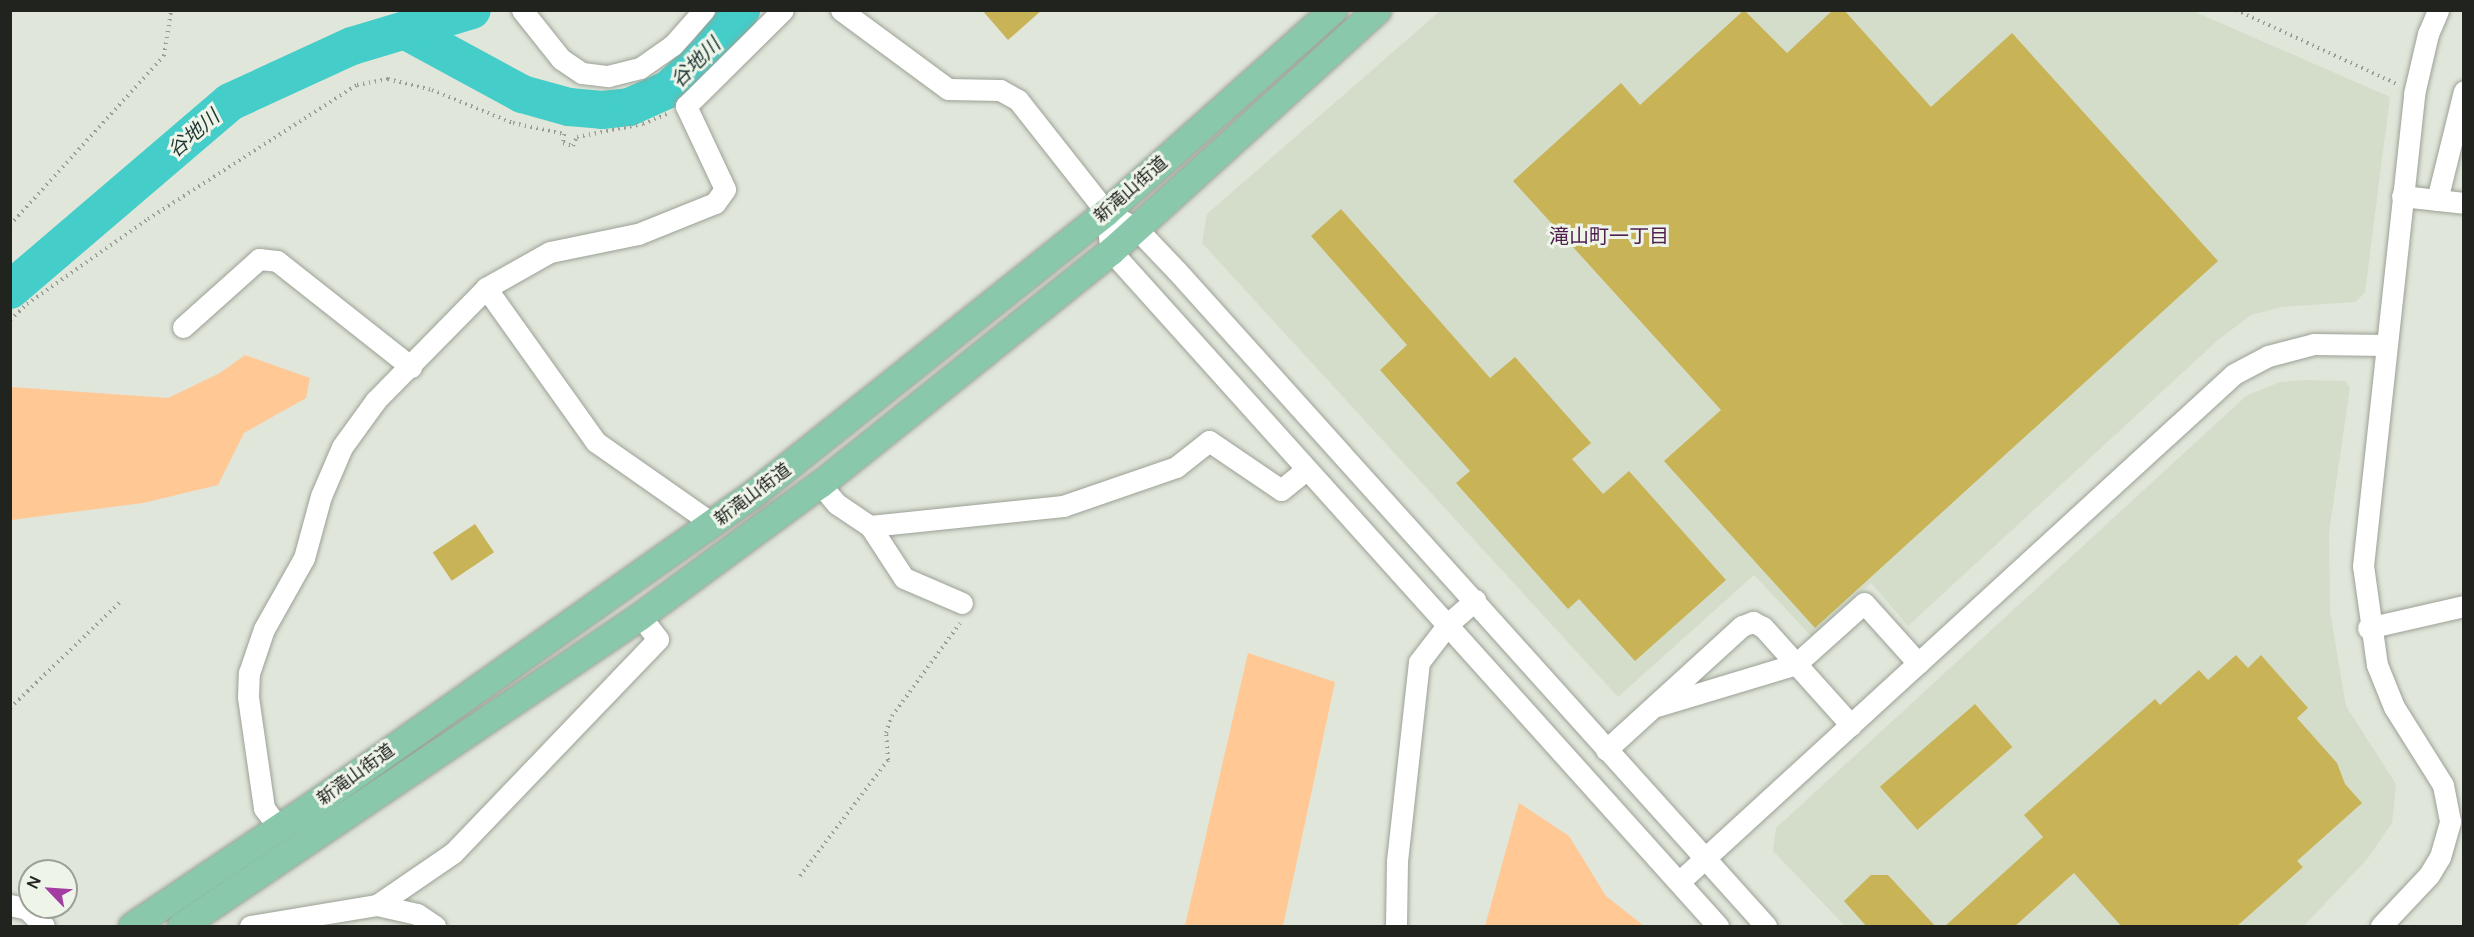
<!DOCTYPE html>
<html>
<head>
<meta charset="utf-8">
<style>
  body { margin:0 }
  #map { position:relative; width:2474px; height:937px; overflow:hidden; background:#e1e6da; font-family:Manrope,"Noto Sans JP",sans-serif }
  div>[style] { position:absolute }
  .built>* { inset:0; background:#d4ddca }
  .green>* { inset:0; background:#ffc895 }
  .river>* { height:38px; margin:-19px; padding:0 19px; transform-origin:19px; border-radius:19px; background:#44cdc9 }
  .building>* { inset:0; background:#c9b357; transform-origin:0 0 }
  .path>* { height:4px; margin-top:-2px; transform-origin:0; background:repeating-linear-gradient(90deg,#9a9d94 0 1.5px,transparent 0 6px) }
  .roads { filter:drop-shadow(0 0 2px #9ba196) drop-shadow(0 0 2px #9ba196) }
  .minor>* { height:21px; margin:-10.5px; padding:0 10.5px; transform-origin:10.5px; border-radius:10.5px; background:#fff }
  .major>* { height:27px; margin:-13.5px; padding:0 13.5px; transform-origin:13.5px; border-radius:13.5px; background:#89c8ab }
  span { translate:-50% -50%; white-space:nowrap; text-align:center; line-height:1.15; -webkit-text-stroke:6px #eef4e8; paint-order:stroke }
  .street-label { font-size:18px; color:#21231f }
  .water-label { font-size:20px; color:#1f3635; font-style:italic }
  .neighbourhood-label { font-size:20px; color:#512051 }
  .frame { position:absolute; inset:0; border:12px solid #21231f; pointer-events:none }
  .north { position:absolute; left:18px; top:859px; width:60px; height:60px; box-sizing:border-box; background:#eef4e8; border:2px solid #9ca098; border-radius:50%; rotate:295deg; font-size:16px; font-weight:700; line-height:24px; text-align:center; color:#21231f }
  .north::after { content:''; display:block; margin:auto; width:21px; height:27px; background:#a33da2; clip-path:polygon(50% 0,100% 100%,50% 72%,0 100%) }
</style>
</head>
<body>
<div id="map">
  <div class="built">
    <i style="clip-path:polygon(1440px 11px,2193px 11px,2390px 97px,2365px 293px,2355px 302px,2282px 307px,2251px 315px,2218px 340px,1908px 626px,1871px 583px,1811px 636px,1754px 575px,1618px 697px,1202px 243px,1207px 214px)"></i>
    <i style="clip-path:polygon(2305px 380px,2345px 381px,2350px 387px,2329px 533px,2330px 611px,2346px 706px,2396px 784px,2392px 823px,2368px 858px,2304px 926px,1845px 926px,1773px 851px,1776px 828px,2246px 396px,2280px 382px)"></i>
  </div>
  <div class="green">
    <i style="clip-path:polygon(245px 355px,310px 378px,306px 398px,244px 433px,218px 485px,143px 503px,11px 520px,11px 387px,168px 398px,220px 373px)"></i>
    <i style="clip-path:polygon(1248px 653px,1335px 682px,1283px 926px,1185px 926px)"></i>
    <i style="clip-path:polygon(1519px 803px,1569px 836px,1606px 896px,1644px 926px,1485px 926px)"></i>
  </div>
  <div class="river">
    <i style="left:408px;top:32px;width:130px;rotate:28.5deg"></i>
    <i style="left:522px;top:94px;width:49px;rotate:15.5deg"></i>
    <i style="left:569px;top:107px;width:33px;rotate:5deg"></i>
    <i style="left:602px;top:110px;width:27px;rotate:-6deg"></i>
    <i style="left:629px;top:107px;width:44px;rotate:-24.2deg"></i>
    <i style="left:669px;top:89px;width:52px;rotate:-42.6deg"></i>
    <i style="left:707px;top:54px;width:56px;rotate:-52.3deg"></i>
    <i style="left:10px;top:290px;width:289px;rotate:-40.5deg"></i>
    <i style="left:230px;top:102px;width:134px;rotate:-24.7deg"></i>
    <i style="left:352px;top:46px;width:125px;rotate:-16.7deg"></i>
  </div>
  <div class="building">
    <i style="clip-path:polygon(982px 10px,1042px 10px,1008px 40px)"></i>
    <i style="clip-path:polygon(1744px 10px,1787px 53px,1833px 10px,1844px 10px,1931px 107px,2012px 33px,2218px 261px,1815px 628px,1664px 461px,1721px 410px,1513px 181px,1621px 83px,1640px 105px)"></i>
    <i style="clip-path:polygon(1341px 209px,1490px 378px,1515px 357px,1591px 443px,1572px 459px,1603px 494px,1629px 471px,1726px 580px,1635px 661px,1579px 599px,1568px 609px,1456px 483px,1470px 471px,1380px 370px,1407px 345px,1311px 236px)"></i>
    <i style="left:475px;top:524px;width:34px;height:51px;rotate:56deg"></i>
    <i style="clip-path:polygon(2236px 655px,2248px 668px,2261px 655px,2308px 708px,2297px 718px,2337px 763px,2345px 784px,2362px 803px,2297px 861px,2303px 867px,2236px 927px,2122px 927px,2074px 873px,2014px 927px,1944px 927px,2043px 837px,2024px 815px,2155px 699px,2160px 705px,2199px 670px,2208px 680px)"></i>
    <i style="left:1975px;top:704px;width:57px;height:126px;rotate:49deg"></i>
    <i style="clip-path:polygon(1871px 875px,1888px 875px,1936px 927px,1867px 927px,1844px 901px)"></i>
  </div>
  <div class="path">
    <i style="left:2236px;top:10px;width:177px;rotate:24.7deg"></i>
    <i style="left:10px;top:225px;width:229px;rotate:-47.7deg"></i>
    <i style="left:164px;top:56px;width:47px;rotate:-81.3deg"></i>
    <i style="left:10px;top:320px;width:23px;rotate:-43deg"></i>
    <i style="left:27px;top:304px;width:148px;rotate:-35.1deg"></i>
    <i style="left:148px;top:219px;width:248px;rotate:-32.7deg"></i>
    <i style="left:357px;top:85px;width:32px;rotate:-11deg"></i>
    <i style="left:388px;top:79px;width:45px;rotate:14deg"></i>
    <i style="left:432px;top:90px;width:87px;rotate:22.2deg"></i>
    <i style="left:513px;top:123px;width:52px;rotate:12.2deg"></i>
    <i style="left:564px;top:134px;width:9px;rotate:96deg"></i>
    <i style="left:563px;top:143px;width:10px;rotate:17deg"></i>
    <i style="left:573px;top:146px;width:10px;rotate:-66deg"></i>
    <i style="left:577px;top:137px;width:67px;rotate:-11.1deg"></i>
    <i style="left:643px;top:124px;width:28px;rotate:-23deg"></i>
    <i style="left:10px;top:708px;width:154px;rotate:-43.9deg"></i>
    <i style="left:800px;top:876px;width:146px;rotate:-52.8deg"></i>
    <i style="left:888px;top:760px;width:27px;rotate:-94deg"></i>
    <i style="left:886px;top:733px;width:18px;rotate:-71deg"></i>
    <i style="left:892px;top:716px;width:115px;rotate:-53.8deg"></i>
  </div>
  <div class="roads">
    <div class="minor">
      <i style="left:522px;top:10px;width:63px;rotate:51.5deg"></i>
      <i style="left:561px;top:59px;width:25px;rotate:34deg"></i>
      <i style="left:582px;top:73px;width:26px;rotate:7deg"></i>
      <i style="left:608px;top:76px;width:33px;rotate:-14deg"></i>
      <i style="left:640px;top:68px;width:40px;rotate:-34.9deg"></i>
      <i style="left:673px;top:45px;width:47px;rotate:-48.5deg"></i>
      <i style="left:841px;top:10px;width:133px;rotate:36.4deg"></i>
      <i style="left:948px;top:89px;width:52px;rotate:1.1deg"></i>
      <i style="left:1000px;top:90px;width:21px;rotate:29deg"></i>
      <i style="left:1018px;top:100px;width:142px;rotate:51.8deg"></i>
      <i style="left:1106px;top:212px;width:34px;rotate:28deg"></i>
      <i style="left:1136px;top:228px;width:59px;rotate:46.4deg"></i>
      <i style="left:1177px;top:271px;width:881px;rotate:48.04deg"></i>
      <i style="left:2402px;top:196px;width:62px;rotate:6.4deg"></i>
      <i style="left:2437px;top:200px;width:112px;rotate:-76.1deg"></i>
      <i style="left:1106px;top:212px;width:39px;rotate:83deg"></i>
      <i style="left:1111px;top:251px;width:908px;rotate:48.04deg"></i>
      <i style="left:486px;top:288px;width:189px;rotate:54.5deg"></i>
      <i style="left:596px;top:442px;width:143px;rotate:35deg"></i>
      <i style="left:183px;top:327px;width:102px;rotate:-41.8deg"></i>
      <i style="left:259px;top:259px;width:18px;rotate:6deg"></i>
      <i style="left:277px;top:261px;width:171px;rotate:38.3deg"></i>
      <i style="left:820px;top:484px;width:26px;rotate:50deg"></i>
      <i style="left:837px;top:504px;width:40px;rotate:34deg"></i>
      <i style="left:870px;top:526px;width:194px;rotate:-5.9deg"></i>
      <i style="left:1063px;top:506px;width:120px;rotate:-19deg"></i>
      <i style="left:1176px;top:467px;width:42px;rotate:-38.2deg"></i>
      <i style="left:1209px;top:441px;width:87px;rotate:34.2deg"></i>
      <i style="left:1281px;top:490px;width:33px;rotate:-39deg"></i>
      <i style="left:870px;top:526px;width:62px;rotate:56.8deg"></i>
      <i style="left:904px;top:578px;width:63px;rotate:23.3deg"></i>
      <i style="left:2368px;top:628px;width:98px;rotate:-12.9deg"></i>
      <i style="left:1657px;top:706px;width:145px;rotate:-16.8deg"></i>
      <i style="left:1796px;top:664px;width:91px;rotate:-41.9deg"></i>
      <i style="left:1864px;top:603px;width:81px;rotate:48deg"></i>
      <i style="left:1606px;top:750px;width:184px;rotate:-42.4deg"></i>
      <i style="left:1742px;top:626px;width:12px;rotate:-20deg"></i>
      <i style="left:1753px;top:622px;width:11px;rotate:27deg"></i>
      <i style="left:1763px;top:627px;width:132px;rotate:48.1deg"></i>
      <i style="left:279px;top:828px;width:25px;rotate:-127deg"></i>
      <i style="left:264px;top:808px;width:112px;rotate:-98.2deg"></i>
      <i style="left:248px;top:697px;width:24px;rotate:-88deg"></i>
      <i style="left:249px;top:673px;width:46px;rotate:-71.2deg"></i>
      <i style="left:264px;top:629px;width:81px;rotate:-60.6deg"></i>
      <i style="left:304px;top:558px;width:64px;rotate:-74.7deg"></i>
      <i style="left:321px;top:496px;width:53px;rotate:-66.8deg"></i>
      <i style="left:342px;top:447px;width:58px;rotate:-54.1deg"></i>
      <i style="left:376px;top:400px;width:157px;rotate:-45.5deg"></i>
      <i style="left:486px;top:288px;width:73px;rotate:-29.4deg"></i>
      <i style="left:550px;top:252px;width:90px;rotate:-11.6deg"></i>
      <i style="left:638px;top:234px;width:83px;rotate:-21.9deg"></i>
      <i style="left:715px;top:203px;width:17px;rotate:-54deg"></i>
      <i style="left:725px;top:189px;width:92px;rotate:-115.2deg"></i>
      <i style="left:686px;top:106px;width:136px;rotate:-44.7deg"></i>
      <i style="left:1679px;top:882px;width:752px;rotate:-42.47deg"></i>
      <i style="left:2234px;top:374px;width:38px;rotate:-28deg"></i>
      <i style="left:2268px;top:356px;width:48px;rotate:-14.6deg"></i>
      <i style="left:2314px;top:344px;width:71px;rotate:0.8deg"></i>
      <i style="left:10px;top:905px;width:17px;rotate:13deg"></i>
      <i style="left:27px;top:909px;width:24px;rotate:45deg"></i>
      <i style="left:377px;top:905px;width:41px;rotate:12.7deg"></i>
      <i style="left:417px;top:914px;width:22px;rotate:34deg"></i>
      <i style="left:250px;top:926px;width:129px;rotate:-9.4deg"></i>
      <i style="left:377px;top:905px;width:92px;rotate:-34.4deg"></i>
      <i style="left:453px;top:853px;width:296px;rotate:-46.2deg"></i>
      <i style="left:658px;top:639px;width:29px;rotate:-128deg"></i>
      <i style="left:1396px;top:926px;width:65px;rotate:-89.1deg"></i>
      <i style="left:1397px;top:861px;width:200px;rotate:-83.7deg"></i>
      <i style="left:1419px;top:662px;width:49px;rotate:-52.4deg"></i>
      <i style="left:1449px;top:623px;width:35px;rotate:-41deg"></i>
      <i style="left:2381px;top:926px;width:70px;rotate:-46.7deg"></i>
      <i style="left:2429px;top:875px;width:21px;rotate:-59deg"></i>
      <i style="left:2440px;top:857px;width:37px;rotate:-74deg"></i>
      <i style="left:2450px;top:821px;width:37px;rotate:-101deg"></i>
      <i style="left:2443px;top:785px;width:92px;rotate:-122.1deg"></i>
      <i style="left:2394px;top:707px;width:45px;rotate:-112deg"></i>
      <i style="left:2377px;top:665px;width:100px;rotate:-98deg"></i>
      <i style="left:2363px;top:566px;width:475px;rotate:-83.8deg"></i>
      <i style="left:2414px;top:94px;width:62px;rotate:-76.9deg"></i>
      <i style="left:2428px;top:34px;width:26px;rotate:-67deg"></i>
    </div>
    <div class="major">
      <i style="left:132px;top:926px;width:228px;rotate:-33.9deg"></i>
      <i style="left:321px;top:799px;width:530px;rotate:-35.25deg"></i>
      <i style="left:754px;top:493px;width:450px;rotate:-38.6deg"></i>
      <i style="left:1106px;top:212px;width:304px;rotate:-41.7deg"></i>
      <i style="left:181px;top:926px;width:554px;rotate:-34.03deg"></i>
      <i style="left:640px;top:616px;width:223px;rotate:-36.3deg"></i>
      <i style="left:820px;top:484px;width:373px;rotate:-38.7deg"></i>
      <i style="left:1111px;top:251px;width:359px;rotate:-42.2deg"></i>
    </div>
  </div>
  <div class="street-label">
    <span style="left:1130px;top:189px;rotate:-41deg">新滝山街道</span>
    <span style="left:752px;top:494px;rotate:-37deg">新滝山街道</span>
    <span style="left:355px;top:774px;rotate:-36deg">新滝山街道</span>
  </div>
  <div class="water-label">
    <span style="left:695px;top:62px;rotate:-45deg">谷地川</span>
    <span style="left:193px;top:133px;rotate:-41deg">谷地川</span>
  </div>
  <div class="neighbourhood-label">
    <span style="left:1609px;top:235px">滝山町一丁目</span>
  </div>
  <div class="frame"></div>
  <div class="north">N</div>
</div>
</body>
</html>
